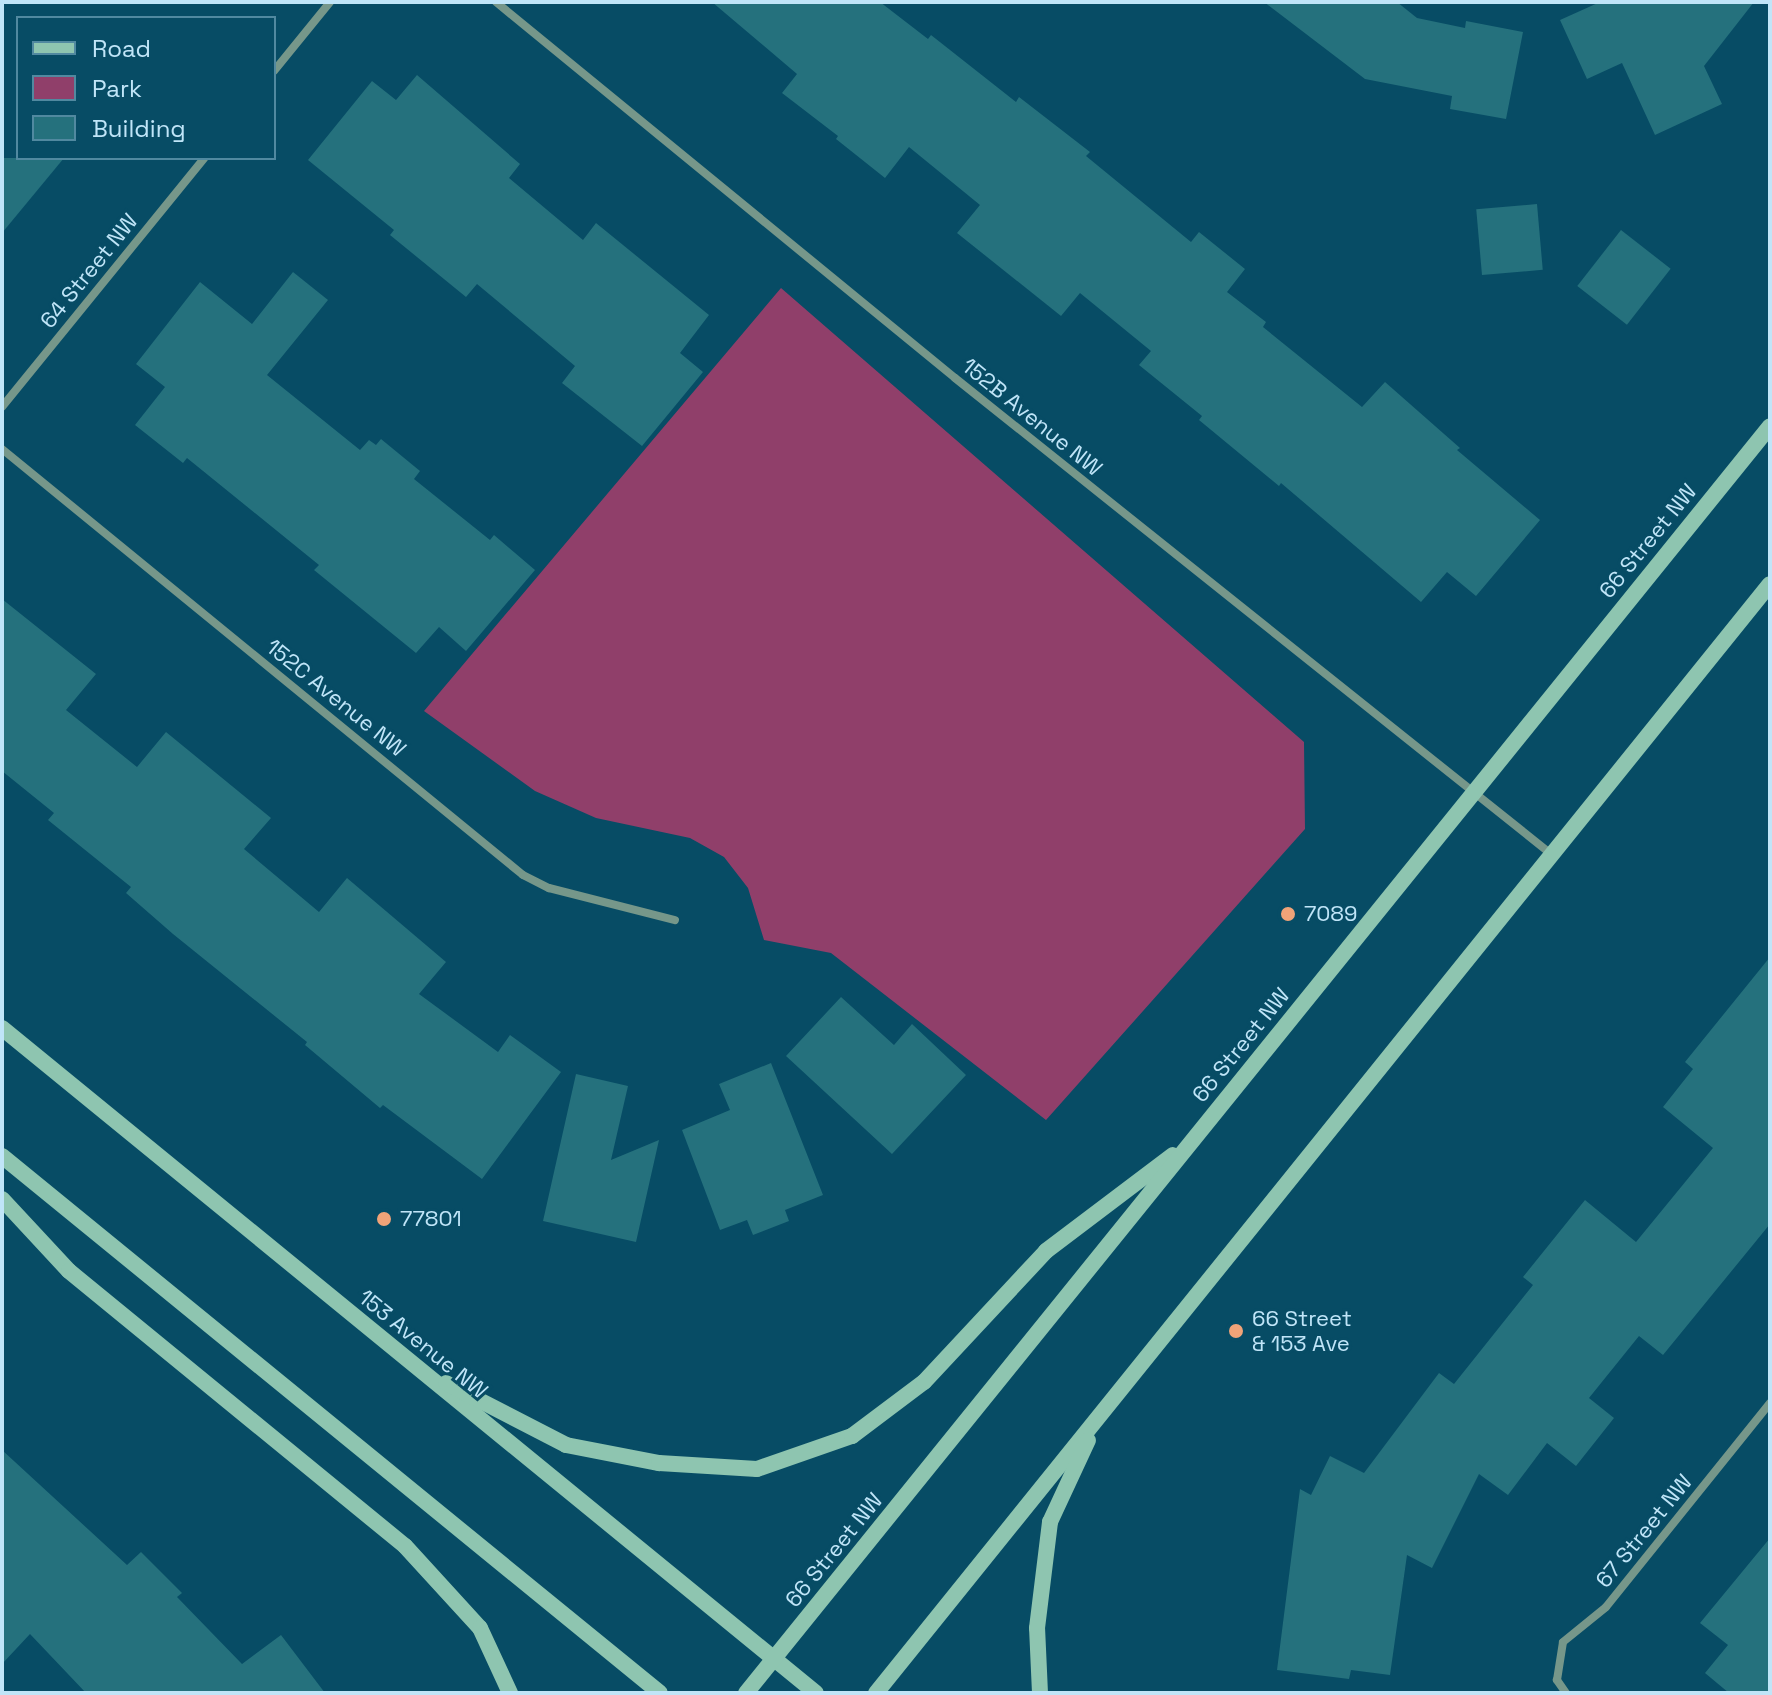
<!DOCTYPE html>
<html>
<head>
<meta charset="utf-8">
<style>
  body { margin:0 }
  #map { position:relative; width:1772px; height:1695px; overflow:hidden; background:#074c65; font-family:"Space Grotesk",sans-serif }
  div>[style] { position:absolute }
  .green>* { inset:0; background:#903f6a }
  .building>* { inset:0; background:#25717d; transform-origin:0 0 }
  .street>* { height:8px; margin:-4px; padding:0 4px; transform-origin:4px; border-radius:4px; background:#76978a }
  .secondary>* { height:16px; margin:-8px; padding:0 8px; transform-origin:8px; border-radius:8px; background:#8ec5b0 }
  .dots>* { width:22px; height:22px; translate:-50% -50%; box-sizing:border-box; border:4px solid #074c65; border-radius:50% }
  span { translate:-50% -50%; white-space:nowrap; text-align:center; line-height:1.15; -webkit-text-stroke:6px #074c65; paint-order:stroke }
  .street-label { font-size:22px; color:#c0e5f8 }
  .poi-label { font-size:22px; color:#c0e5f8 }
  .left { translate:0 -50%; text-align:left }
  .frame { position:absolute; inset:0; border:4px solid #c0e5f8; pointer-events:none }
  .legend { position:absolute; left:16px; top:16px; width:260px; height:144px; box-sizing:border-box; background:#074c65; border:2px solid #5189a0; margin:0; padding:10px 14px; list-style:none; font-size:24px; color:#c0e5f8 }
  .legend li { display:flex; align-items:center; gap:16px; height:40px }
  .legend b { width:40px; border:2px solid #5189a0 }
</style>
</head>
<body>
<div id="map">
  <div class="green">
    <i style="clip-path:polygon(781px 288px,1304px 742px,1305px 829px,1046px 1120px,831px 953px,764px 940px,748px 888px,724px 857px,690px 838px,596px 818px,535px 791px,424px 711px)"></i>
  </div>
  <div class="building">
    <i style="clip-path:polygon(712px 2px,880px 2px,928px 39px,931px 35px,1016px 102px,1019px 97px,1090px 152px,1086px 156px,1191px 242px,1199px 232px,1245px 269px,1227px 292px,1266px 322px,1263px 327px,1362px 407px,1385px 382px,1460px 448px,1457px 450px,1540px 520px,1476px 596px,1447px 572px,1421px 602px,1281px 483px,1279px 486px,1199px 420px,1202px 416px,1139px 365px,1151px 351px,1080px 293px,1061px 316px,957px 233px,980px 205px,909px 147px,885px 178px,836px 139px,838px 136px,782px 93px,797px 74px)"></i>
    <i style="clip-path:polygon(1264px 2px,1397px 2px,1417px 18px,1465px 28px,1466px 21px,1523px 32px,1506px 119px,1450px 109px,1452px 96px,1365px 79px)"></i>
    <i style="clip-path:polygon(1600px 2px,1754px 2px,1704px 66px,1722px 104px,1655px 135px,1622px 63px,1587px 79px,1560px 20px)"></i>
    <i style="clip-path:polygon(417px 75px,520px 164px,509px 178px,583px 240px,596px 223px,709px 315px,680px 353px,703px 372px,642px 446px,562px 383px,575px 366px,477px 284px,466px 297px,390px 235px,394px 230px,308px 160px,372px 81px,396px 100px)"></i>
    <i style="clip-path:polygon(2px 158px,64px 158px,2px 233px)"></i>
    <i style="left:1537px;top:204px;width:66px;height:61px;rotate:85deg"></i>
    <i style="left:1621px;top:230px;width:63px;height:71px;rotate:38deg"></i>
    <i style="clip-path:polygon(293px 272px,328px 300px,267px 375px,360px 450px,369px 440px,376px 445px,381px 439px,420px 471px,414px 479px,490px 540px,494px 535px,535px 570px,466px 651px,439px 627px,416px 653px,314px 570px,319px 565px,187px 458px,183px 463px,135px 425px,165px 387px,136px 364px,200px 282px,252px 324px)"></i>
    <i style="clip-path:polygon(2px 599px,96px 674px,66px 710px,137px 767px,166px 732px,271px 818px,244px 849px,319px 912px,347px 878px,446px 962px,419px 994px,498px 1052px,510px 1035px,561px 1072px,482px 1179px,383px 1105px,380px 1108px,305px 1045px,307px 1042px,173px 934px,126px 893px,131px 887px,48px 820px,54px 813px,2px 771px)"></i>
    <i style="clip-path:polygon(1770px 957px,1770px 1224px,1663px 1355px,1639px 1336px,1589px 1398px,1614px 1418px,1576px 1466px,1547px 1443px,1508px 1495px,1479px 1474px,1432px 1568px,1407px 1555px,1390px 1675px,1351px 1670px,1349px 1679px,1277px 1670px,1300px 1489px,1311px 1495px,1330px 1456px,1364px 1473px,1439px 1373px,1454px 1384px,1533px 1285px,1523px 1277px,1585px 1200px,1636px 1242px,1713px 1148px,1663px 1107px,1693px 1069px,1685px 1062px)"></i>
    <i style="clip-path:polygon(841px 997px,894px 1045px,912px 1024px,966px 1075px,892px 1154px,786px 1056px)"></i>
    <i style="clip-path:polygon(771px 1063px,823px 1195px,785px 1210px,789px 1221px,753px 1235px,747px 1220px,720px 1230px,682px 1130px,730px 1110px,719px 1084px)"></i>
    <i style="clip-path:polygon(576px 1074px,628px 1086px,611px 1160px,659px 1140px,636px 1242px,543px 1221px)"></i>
    <i style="clip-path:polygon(2px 1450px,127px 1565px,141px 1552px,182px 1593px,177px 1597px,242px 1664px,281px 1635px,325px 1693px,86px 1693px,30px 1634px,2px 1664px)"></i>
    <i style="clip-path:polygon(1770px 1538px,1770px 1693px,1729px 1693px,1705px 1673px,1728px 1645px,1700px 1623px)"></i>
  </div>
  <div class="street">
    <i style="left:496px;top:2px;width:593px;rotate:39.32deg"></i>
    <i style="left:955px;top:378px;width:763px;rotate:38.61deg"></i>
    <i style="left:274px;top:71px;width:89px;rotate:-50.9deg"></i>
    <i style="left:2px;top:407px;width:321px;rotate:-50.9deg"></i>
    <i style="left:2px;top:449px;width:673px;rotate:39.27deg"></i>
    <i style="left:523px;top:875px;width:29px;rotate:27deg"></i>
    <i style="left:549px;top:888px;width:130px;rotate:14.3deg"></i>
    <i style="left:1566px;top:1693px;width:16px;rotate:-125deg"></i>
    <i style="left:1557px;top:1680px;width:38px;rotate:-81deg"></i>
    <i style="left:1563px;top:1642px;width:55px;rotate:-39.1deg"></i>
    <i style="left:1606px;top:1607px;width:262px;rotate:-51.2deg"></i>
  </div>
  <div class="secondary">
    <i style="left:2px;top:1028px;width:1051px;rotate:39.25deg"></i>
    <i style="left:2px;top:1156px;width:849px;rotate:39.22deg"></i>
    <i style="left:2px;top:1199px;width:98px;rotate:47.1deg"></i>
    <i style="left:69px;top:1271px;width:434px;rotate:39.3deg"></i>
    <i style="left:405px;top:1546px;width:111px;rotate:47.6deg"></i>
    <i style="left:480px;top:1628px;width:72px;rotate:65.2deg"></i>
    <i style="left:446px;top:1383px;width:135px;rotate:27.3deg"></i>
    <i style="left:566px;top:1445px;width:95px;rotate:11deg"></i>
    <i style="left:659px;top:1463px;width:98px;rotate:3.5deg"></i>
    <i style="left:757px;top:1469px;width:101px;rotate:-19.2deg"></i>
    <i style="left:852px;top:1436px;width:90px;rotate:-36.9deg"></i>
    <i style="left:924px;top:1382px;width:179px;rotate:-47deg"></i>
    <i style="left:1046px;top:1251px;width:159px;rotate:-37.1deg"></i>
    <i style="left:746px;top:1693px;width:1629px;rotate:-51.05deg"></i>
    <i style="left:876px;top:1693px;width:1424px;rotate:-51.13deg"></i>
    <i style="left:1040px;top:1693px;width:65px;rotate:-92.6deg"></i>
    <i style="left:1037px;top:1628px;width:107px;rotate:-83deg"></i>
    <i style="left:1050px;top:1522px;width:90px;rotate:-65.1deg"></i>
  </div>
  <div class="dots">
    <i style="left:1288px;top:914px;background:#f0a378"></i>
    <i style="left:384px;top:1219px;background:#f0a378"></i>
    <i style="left:1236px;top:1331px;background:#f0a378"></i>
  </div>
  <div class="street-label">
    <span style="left:89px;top:271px;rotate:-51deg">64 Street NW</span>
    <span style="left:1032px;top:417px;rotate:39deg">152B Avenue NW</span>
    <span style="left:1648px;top:541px;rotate:-51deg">66 Street NW</span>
    <span style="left:336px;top:698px;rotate:39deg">152C Avenue NW</span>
    <span style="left:1241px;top:1045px;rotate:-51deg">66 Street NW</span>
    <span style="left:423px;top:1344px;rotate:39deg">153 Avenue NW</span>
    <span style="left:1644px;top:1531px;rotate:-51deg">67 Street NW</span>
    <span style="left:834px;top:1550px;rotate:-51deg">66 Street NW</span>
  </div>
  <div class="poi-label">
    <span class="left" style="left:1304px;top:914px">7089</span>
    <span class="left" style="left:400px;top:1219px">77801</span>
    <span class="left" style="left:1252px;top:1331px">66 Street<br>&amp; 153 Ave</span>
  </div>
  <div class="frame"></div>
  <ul class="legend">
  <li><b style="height:10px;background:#8ec5b0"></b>Road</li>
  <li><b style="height:22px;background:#903f6a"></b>Park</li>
  <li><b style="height:22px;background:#25717d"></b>Building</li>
  </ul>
</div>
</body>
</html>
